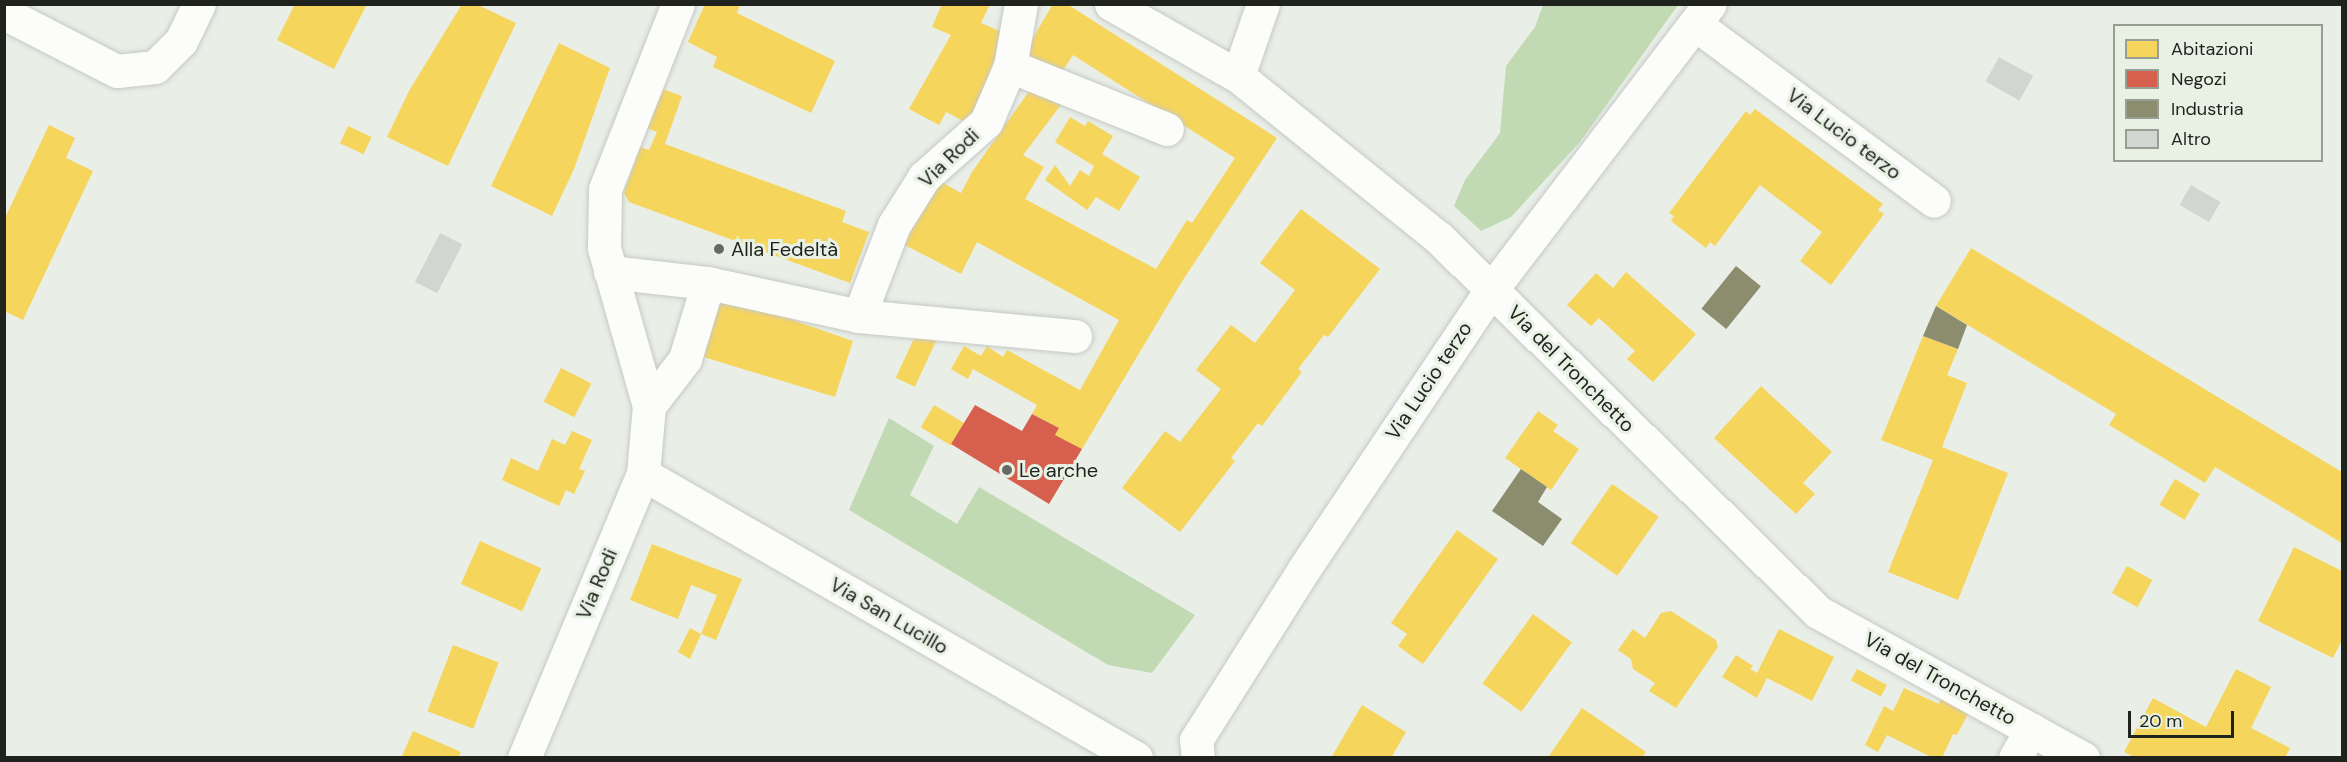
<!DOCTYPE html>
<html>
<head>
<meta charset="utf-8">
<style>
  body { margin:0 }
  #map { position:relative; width:2347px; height:762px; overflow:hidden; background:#e9eee7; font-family:"DM Sans",sans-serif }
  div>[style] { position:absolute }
  .green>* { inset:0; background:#c2dab4 }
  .homes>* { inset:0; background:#f6d55c; transform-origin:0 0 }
  .shops>* { inset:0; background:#d6604d }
  .industry>* { inset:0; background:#8c8c6e; transform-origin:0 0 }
  .building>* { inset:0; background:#d2d6d0; transform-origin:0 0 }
  .roads { filter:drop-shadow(0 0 2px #c5c9c4) drop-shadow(0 0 2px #c5c9c4) }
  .minor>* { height:33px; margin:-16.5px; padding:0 16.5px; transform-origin:16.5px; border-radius:16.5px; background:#fcfcfb }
  .tertiary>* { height:33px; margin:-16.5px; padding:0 16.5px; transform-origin:16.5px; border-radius:16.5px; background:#fcfcfb }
  .dots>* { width:16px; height:16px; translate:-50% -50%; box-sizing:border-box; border:3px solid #e8f1e4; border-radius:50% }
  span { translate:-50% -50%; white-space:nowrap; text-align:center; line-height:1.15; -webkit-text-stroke:6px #e8f1e4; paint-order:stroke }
  .street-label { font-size:20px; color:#1f221d }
  .poi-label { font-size:20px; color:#1f221d }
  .left { translate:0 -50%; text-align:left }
  .frame { position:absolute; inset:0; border:6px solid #1f221d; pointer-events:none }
  .legend { position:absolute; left:2113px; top:24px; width:210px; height:138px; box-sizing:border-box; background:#e8f1e4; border:2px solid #989e94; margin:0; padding:8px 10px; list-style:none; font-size:18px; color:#1f221d }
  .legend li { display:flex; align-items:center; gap:12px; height:30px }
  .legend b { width:30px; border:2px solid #989e94 }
  .scale { position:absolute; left:2128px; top:711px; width:106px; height:27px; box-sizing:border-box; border:3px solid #1f221d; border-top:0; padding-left:8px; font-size:18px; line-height:21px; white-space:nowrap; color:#1f221d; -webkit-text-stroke:4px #e8f1e4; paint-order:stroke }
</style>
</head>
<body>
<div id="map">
  <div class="green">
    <i style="clip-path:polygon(1543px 5px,1678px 5px,1580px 142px,1511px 217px,1481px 231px,1454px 206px,1465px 180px,1500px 133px,1506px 66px,1535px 27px)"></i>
    <i style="clip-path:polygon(889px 418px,934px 446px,910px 495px,957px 524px,979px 487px,1195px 615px,1152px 673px,1108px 665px,849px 510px)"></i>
  </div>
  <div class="homes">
    <i style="clip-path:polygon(295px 4px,367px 4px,334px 69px,277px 40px)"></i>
    <i style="clip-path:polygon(462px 4px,476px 4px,516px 23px,448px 166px,387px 137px,409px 91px)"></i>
    <i style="clip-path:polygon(705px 4px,740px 4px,737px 13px,835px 61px,811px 113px,713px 67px,717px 57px,688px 42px)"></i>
    <i style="clip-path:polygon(942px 4px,990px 4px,981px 23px,1002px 32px,995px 74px,969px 124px,946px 112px,939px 125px,909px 109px,951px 35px,932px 27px)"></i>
    <i style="clip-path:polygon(1053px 4px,1067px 4px,1277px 138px,1181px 283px,1082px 449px,1055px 435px,1059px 428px,1032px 414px,1037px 405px,973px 369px,968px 379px,951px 369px,964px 346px,981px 356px,987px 346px,1003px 357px,1007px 350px,1080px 390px,1119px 320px,977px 242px,961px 274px,903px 244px,936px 179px,961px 193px,972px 172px,1032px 87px,1064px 101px,1023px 155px,1044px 167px,1025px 199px,1156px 269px,1187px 220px,1192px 223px,1235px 158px,1073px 55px,1060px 75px,1024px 53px)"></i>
    <i style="clip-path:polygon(559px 43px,610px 68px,574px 169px,552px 216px,491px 186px)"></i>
    <i style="clip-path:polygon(660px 88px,682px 96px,665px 144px,846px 211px,842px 222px,869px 232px,850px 283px,629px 202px,624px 193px,640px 147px,649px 150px,657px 132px,646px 128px)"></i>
    <i style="clip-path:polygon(1755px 109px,1883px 204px,1878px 210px,1884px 214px,1831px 285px,1800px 261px,1822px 232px,1760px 185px,1715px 246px,1710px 242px,1706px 248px,1671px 221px,1674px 216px,1669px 213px,1746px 111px,1750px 115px)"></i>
    <i style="clip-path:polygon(1070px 117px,1085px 126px,1088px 121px,1113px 136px,1102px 154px,1140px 177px,1119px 211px,1096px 197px,1087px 210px,1045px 180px,1055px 165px,1070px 186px,1080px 170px,1089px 176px,1094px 166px,1055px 142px)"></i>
    <i style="clip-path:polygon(49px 125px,75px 138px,66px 158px,93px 171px,23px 320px,4px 311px,4px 220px)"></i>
    <i style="left:348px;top:126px;width:26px;height:19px;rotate:25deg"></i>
    <i style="clip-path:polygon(1301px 209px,1380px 269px,1328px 337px,1324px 335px,1298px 369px,1302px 372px,1262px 426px,1258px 423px,1231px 458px,1235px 461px,1180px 532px,1122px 488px,1165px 431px,1180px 442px,1221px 389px,1196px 370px,1231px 325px,1255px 343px,1295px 290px,1260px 263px)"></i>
    <i style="clip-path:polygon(1971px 248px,2342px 472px,2342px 543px,2215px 467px,2205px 483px,2109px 425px,2116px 414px,1936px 306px)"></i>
    <i style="clip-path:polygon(1626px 272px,1696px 334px,1653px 382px,1627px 359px,1635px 351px,1599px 318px,1591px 326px,1567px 305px,1596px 273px,1613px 288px)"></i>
    <i style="clip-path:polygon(717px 289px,789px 311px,787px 318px,853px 341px,835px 397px,697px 355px)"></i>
    <i style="left:919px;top:328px;width:21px;height:55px;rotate:25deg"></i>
    <i style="clip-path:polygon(1923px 336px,1958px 349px,1947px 375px,1967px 383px,1942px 447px,2008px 473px,1958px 600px,1888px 572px,1933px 460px,1881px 440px)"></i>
    <i style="left:561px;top:368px;width:34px;height:38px;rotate:27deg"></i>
    <i style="clip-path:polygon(1761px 386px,1832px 452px,1803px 483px,1815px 494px,1796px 514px,1714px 438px)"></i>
    <i style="left:934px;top:405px;width:35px;height:26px;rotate:31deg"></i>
    <i style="clip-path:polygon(1538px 411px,1558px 425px,1553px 431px,1579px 449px,1551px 490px,1505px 458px)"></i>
    <i style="clip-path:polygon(572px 431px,592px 440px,579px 469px,585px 471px,574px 494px,566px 490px,559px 506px,502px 480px,511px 458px,538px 471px,552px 439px,565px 445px)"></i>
    <i style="left:2175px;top:479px;width:29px;height:30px;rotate:31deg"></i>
    <i style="left:1612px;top:484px;width:57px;height:72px;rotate:35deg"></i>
    <i style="clip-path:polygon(1457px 530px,1498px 559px,1423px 664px,1398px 646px,1407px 634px,1391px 623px)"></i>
    <i style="left:480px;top:541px;width:67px;height:47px;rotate:24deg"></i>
    <i style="clip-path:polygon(652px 544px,742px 579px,716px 640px,701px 634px,690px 659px,678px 652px,690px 628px,701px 634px,717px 595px,691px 585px,678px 619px,630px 600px)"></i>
    <i style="clip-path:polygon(2294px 547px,2342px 571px,2342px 640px,2333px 658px,2258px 621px)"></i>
    <i style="left:2127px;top:566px;width:29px;height:31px;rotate:29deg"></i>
    <i style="clip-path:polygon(1671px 611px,1716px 640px,1718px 647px,1676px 708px,1649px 691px,1655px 683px,1633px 669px,1631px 659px,1618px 650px,1633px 629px,1645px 638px,1661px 613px)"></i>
    <i style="left:1533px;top:614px;width:48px;height:86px;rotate:36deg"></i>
    <i style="clip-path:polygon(1779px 629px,1834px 657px,1812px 701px,1767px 678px,1757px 698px,1722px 677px,1736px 655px,1753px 666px,1750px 669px,1757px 673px)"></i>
    <i style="left:453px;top:645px;width:49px;height:71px;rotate:21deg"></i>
    <i style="left:1857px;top:669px;width:34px;height:13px;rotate:28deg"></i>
    <i style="clip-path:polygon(2236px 669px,2271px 687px,2251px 728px,2290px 748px,2285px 758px,2136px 758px,2124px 752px,2153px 698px,2206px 727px)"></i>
    <i style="clip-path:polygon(1904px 688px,1939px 704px,1942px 696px,1970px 710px,1957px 735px,1953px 734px,1942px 758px,1933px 758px,1887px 735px,1878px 752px,1865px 745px,1884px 706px,1893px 711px)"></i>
    <i style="clip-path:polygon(1362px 705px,1406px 732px,1391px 758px,1331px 758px)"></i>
    <i style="clip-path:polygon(1582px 708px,1646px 752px,1642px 758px,1549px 756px)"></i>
    <i style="clip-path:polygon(413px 731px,461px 752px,458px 758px,401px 758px)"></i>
  </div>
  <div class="shops">
    <i style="clip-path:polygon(975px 405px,1022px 431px,1032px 414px,1059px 428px,1055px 435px,1082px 449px,1049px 504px,951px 444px)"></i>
  </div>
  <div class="industry">
    <i style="left:1736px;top:266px;width:32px;height:55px;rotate:39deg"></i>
    <i style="clip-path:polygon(1936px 306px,1967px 325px,1958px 349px,1923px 336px)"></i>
    <i style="clip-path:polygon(1521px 469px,1547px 487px,1538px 502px,1562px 519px,1543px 546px,1492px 511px)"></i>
  </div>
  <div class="building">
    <i style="left:1999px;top:57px;width:39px;height:28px;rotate:29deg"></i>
    <i style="left:2191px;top:185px;width:34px;height:23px;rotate:30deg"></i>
    <i style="left:440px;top:233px;width:25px;height:55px;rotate:27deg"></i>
  </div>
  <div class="roads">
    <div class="minor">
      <i style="left:1111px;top:4px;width:146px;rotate:29.6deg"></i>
      <i style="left:1238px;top:76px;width:258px;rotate:38.9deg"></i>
      <i style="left:1439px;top:238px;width:532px;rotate:44.62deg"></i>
      <i style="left:1818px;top:612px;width:303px;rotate:28.9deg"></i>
      <i style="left:4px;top:13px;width:127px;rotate:27.2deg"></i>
      <i style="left:117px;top:71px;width:38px;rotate:-6deg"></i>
      <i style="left:155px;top:67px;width:37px;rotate:-45deg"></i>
      <i style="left:181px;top:41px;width:41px;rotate:-64.1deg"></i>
      <i style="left:1695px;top:24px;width:297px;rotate:36.5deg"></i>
      <i style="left:1010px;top:66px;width:169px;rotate:21.9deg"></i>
      <i style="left:1238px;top:76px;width:76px;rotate:-70.9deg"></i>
      <i style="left:610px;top:272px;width:99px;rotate:6.4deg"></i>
      <i style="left:708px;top:283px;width:155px;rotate:12.3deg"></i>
      <i style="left:859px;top:316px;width:217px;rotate:5.3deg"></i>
      <i style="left:859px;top:316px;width:97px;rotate:-69deg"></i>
      <i style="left:894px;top:225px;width:57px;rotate:-58deg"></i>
      <i style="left:924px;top:177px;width:83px;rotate:-41.6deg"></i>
      <i style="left:986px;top:122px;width:61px;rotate:-66.8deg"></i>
      <i style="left:1010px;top:66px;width:63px;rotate:-79.9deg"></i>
      <i style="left:649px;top:406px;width:59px;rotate:-52.5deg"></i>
      <i style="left:685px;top:359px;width:79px;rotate:-73.2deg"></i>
      <i style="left:643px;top:474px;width:569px;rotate:29.94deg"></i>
      <i style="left:524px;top:758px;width:308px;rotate:-67.3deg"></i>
      <i style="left:643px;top:474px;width:68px;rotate:-85deg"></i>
      <i style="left:649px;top:406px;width:164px;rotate:-105.9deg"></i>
      <i style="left:604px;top:248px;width:59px;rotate:-89deg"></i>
      <i style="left:605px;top:189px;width:199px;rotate:-68.5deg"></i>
      <i style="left:2015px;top:758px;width:33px;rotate:-61deg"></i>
    </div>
    <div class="tertiary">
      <i style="left:1198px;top:758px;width:18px;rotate:-96deg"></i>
      <i style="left:1196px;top:740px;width:202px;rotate:-57.7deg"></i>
      <i style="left:1304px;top:569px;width:336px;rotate:-56.2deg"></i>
      <i style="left:1491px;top:290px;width:360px;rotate:-52.6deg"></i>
    </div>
  </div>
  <div class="dots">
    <i style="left:719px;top:249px;background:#666964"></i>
    <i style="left:1007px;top:470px;background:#666964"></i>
  </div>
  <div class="street-label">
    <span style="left:1844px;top:134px;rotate:37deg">Via Lucio terzo</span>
    <span style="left:949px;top:158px;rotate:-44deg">Via Rodi</span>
    <span style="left:1571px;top:369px;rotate:45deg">Via del Tronchetto</span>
    <span style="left:1429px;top:381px;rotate:-56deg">Via Lucio terzo</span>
    <span style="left:597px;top:584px;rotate:-67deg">Via Rodi</span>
    <span style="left:889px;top:616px;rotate:30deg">Via San Lucillo</span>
    <span style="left:1940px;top:679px;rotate:29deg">Via del Tronchetto</span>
  </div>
  <div class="poi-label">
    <span class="left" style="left:731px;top:249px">Alla Fedeltà</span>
    <span class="left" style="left:1019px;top:470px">Le arche</span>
  </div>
  <div class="frame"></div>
  <ul class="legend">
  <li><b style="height:16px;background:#f6d55c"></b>Abitazioni</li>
  <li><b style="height:16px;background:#d6604d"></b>Negozi</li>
  <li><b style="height:16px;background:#8c8c6e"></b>Industria</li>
  <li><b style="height:16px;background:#d2d6d0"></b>Altro</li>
  </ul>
  <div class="scale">20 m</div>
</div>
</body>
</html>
